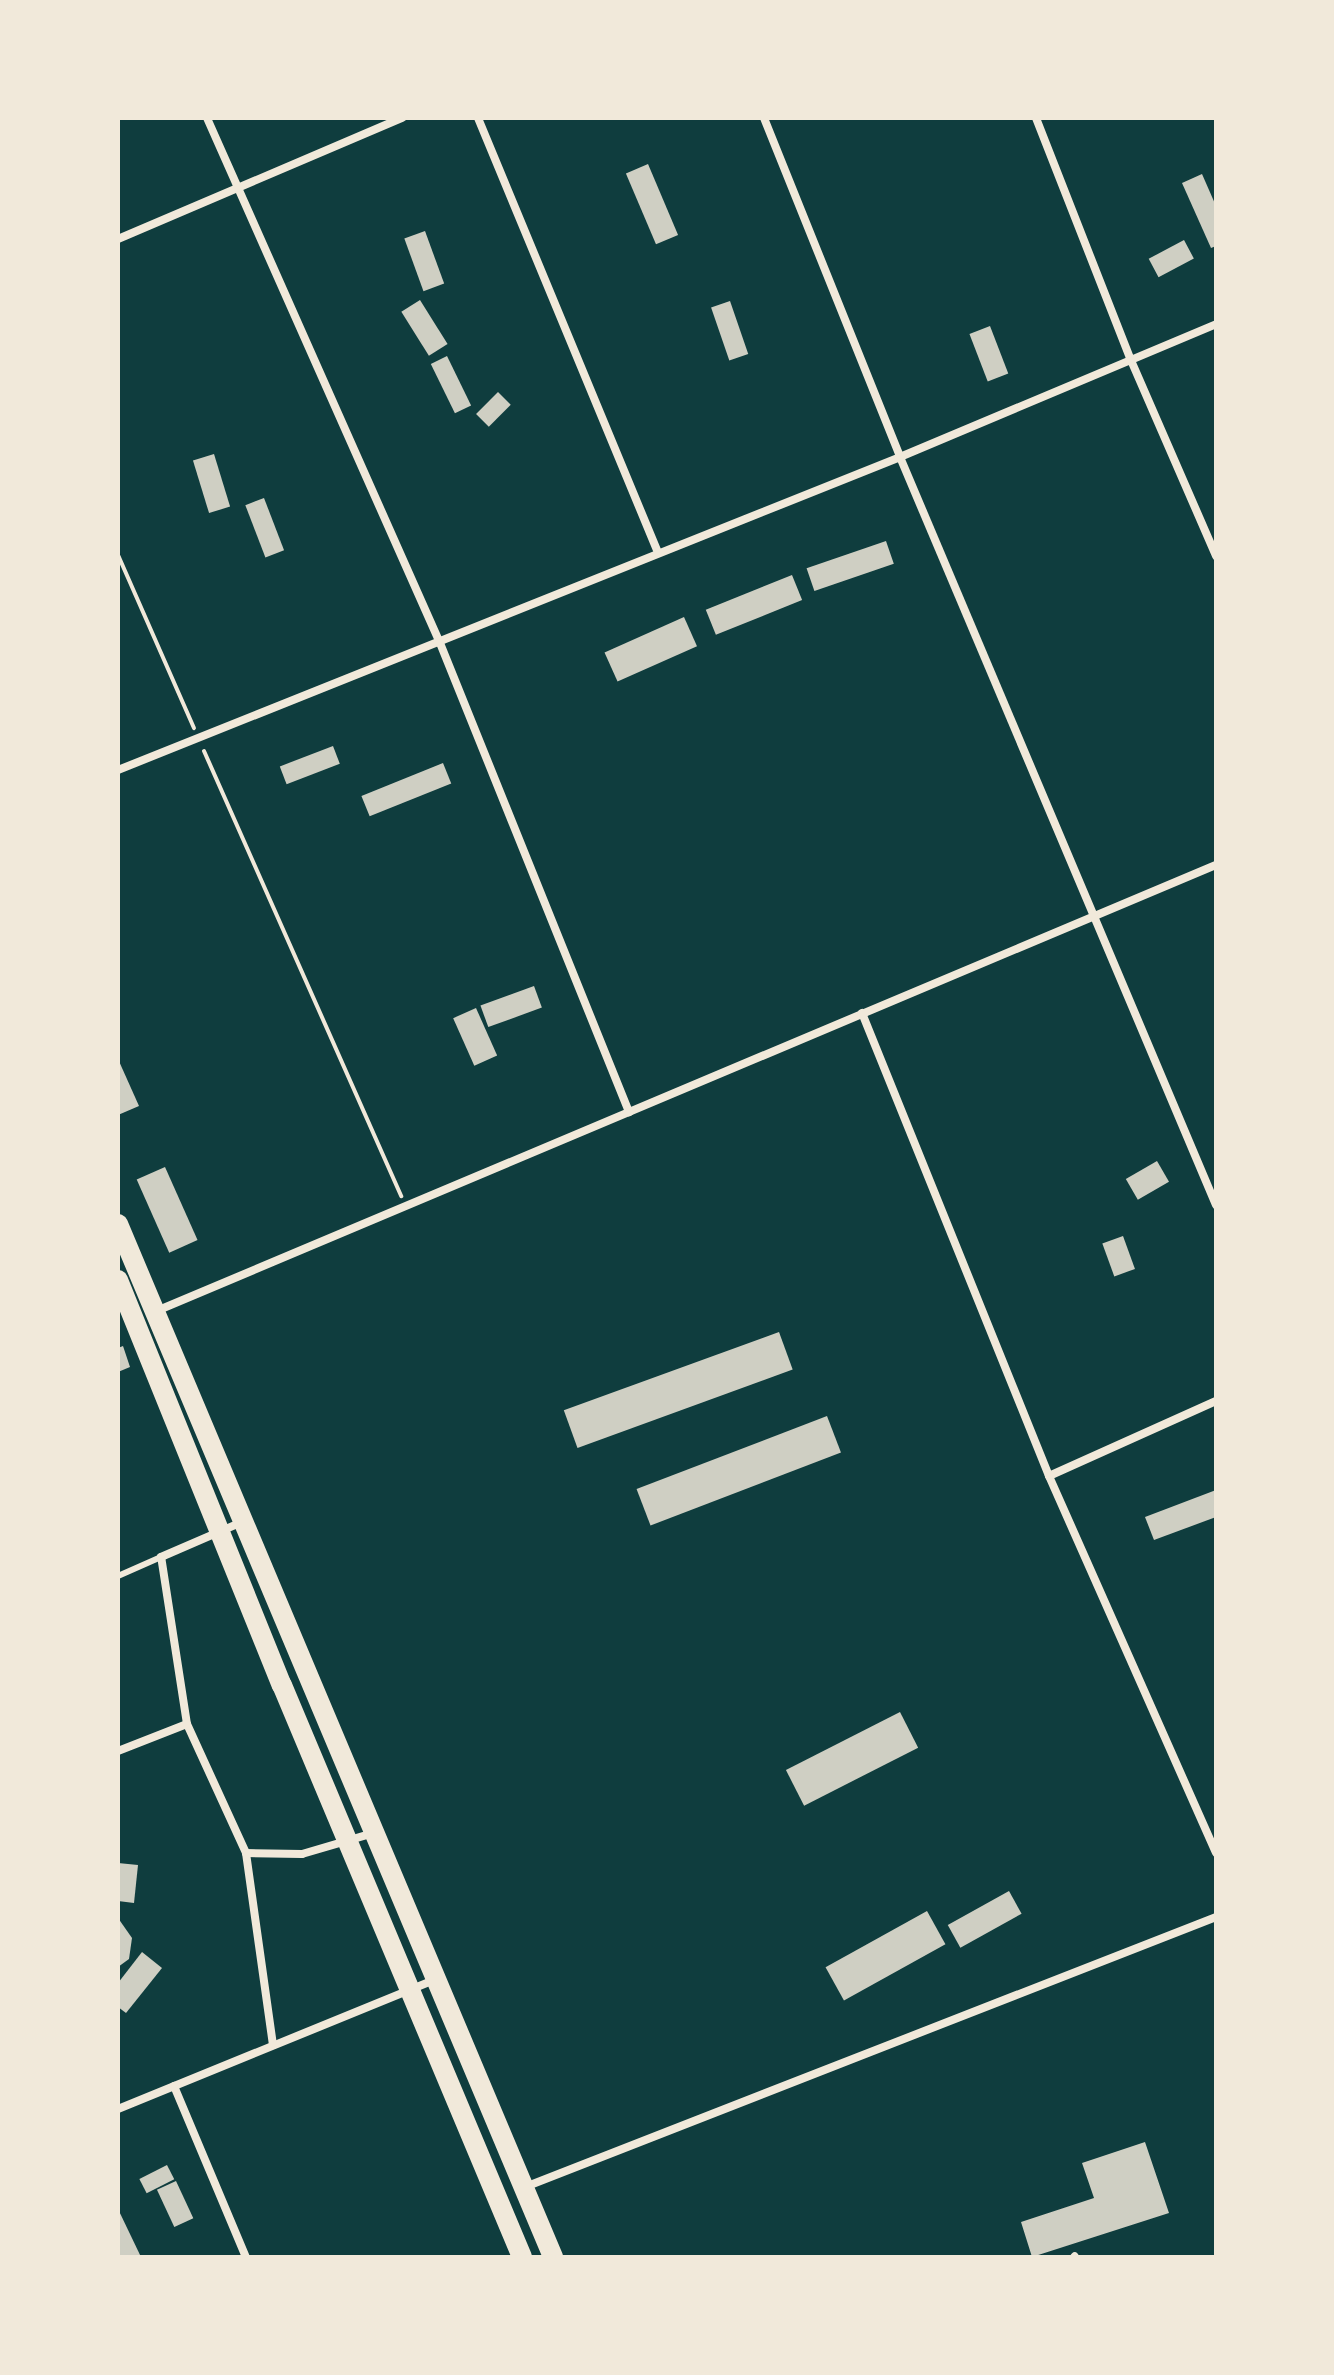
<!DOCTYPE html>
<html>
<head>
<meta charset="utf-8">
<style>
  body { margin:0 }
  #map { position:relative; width:1334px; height:2375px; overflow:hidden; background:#0f3d3e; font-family:"Sofia Sans Condensed",sans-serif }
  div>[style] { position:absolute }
  .building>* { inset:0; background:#cfcfc3; transform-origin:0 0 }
  .path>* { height:4px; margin:-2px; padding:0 2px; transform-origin:2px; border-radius:2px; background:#f1e9da }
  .service>* { height:6px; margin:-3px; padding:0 3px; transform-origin:3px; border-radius:3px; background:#f1e9da }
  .minor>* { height:8px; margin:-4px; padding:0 4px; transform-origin:4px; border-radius:4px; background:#f1e9da }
  .primary>* { height:20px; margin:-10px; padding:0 10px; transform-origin:10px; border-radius:10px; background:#f1e9da }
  span { translate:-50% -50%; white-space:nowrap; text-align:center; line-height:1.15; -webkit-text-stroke:6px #f1e9da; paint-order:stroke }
  .frame { position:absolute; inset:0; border:120px solid #f1e9da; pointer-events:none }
</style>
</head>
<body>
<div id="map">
  <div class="building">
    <i style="left:648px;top:164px;width:77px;height:24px;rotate:67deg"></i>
    <i style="clip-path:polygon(1202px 174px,1216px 206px,1216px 246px,1211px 248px,1182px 183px)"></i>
    <i style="left:425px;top:231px;width:56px;height:22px;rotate:70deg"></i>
    <i style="left:1184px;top:240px;width:21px;height:40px;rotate:62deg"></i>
    <i style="left:420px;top:300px;width:52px;height:22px;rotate:58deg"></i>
    <i style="left:730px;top:301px;width:56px;height:20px;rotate:71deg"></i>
    <i style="left:990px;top:326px;width:51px;height:22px;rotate:69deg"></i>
    <i style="left:447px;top:356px;width:55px;height:18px;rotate:64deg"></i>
    <i style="left:498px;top:392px;width:18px;height:31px;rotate:45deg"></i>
    <i style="left:214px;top:454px;width:55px;height:22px;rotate:73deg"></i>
    <i style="left:264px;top:498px;width:56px;height:20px;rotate:69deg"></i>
    <i style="left:886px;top:541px;width:24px;height:84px;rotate:71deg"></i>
    <i style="left:792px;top:575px;width:27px;height:93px;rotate:68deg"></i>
    <i style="left:684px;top:617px;width:32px;height:87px;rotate:66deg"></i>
    <i style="left:333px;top:746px;width:19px;height:57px;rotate:69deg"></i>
    <i style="left:443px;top:763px;width:22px;height:88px;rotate:68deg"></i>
    <i style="left:534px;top:986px;width:23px;height:57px;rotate:70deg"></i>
    <i style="left:476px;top:1008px;width:52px;height:25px;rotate:66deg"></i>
    <i style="clip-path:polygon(118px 1059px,139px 1106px,118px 1115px)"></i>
    <i style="left:1157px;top:1161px;width:24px;height:36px;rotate:60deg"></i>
    <i style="left:165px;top:1167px;width:80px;height:31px;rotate:66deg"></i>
    <i style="left:1123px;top:1236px;width:35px;height:22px;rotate:70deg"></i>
    <i style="left:779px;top:1332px;width:40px;height:229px;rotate:70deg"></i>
    <i style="clip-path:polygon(123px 1346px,130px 1367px,118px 1372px,118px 1348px)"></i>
    <i style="left:827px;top:1416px;width:39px;height:204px;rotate:69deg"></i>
    <i style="clip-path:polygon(1216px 1490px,1216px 1517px,1154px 1540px,1145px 1517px)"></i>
    <i style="left:900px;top:1712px;width:40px;height:128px;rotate:63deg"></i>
    <i style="clip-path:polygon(118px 1863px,138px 1865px,134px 1903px,118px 1901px)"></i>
    <i style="left:1009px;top:1891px;width:26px;height:70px;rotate:61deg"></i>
    <i style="left:927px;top:1911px;width:38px;height:116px;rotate:61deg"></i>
    <i style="clip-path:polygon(118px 1918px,132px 1938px,129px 1959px,118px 1967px)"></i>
    <i style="clip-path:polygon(142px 1952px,162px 1968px,126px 2013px,118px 2007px,118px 1983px)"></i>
    <i style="clip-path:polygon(1145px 2142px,1169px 2213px,1032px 2257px,1021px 2222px,1094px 2198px,1082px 2163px)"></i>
    <i style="left:167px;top:2165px;width:16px;height:31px;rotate:63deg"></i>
    <i style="left:176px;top:2181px;width:41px;height:21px;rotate:65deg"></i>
    <i style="clip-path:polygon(118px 2209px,141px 2257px,118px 2257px)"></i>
  </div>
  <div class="path">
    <i style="left:118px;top:555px;width:189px;rotate:66.3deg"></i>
    <i style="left:204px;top:751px;width:487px;rotate:66.1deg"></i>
  </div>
  <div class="service">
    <i style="left:118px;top:1576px;width:47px;rotate:-23.8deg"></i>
  </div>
  <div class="minor">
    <i style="left:207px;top:118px;width:574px;rotate:66.07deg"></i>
    <i style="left:440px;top:643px;width:506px;rotate:68.05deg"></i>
    <i style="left:478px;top:118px;width:471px;rotate:67.5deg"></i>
    <i style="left:764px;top:118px;width:365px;rotate:68.1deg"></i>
    <i style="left:900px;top:457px;width:812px;rotate:67.1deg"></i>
    <i style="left:1036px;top:118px;width:258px;rotate:68.6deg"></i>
    <i style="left:1130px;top:358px;width:216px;rotate:66.5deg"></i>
    <i style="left:118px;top:239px;width:309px;rotate:-23.1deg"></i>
    <i style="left:118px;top:770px;width:842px;rotate:-21.81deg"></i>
    <i style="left:900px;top:457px;width:343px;rotate:-22.8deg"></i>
    <i style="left:862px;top:1013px;width:499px;rotate:68deg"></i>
    <i style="left:1049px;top:1476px;width:412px;rotate:66.1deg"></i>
    <i style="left:154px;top:1312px;width:1152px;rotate:-22.83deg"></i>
    <i style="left:1049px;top:1476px;width:183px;rotate:-24.2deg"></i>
    <i style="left:187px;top:1724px;width:142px;rotate:65.4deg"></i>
    <i style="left:246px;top:1853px;width:194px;rotate:82deg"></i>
    <i style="left:118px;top:1751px;width:74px;rotate:-21.4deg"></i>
    <i style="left:187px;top:1724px;width:169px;rotate:-98.8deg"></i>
    <i style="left:161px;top:1557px;width:88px;rotate:-23.4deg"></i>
    <i style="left:246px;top:1853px;width:56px;rotate:1deg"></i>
    <i style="left:302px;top:1854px;width:75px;rotate:-16.3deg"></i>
    <i style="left:174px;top:2086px;width:186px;rotate:67.2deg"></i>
    <i style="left:118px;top:2109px;width:344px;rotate:-22.2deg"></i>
    <i style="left:525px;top:2187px;width:742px;rotate:-21.34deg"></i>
    <i style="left:1074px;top:2257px;width:1px;rotate:-45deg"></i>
  </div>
  <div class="primary">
    <i style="left:118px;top:1224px;width:1121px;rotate:67.16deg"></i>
    <i style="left:118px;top:1280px;width:437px;rotate:68deg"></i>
    <i style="left:282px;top:1685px;width:620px;rotate:67.24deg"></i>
  </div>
  <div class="frame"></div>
</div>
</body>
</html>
